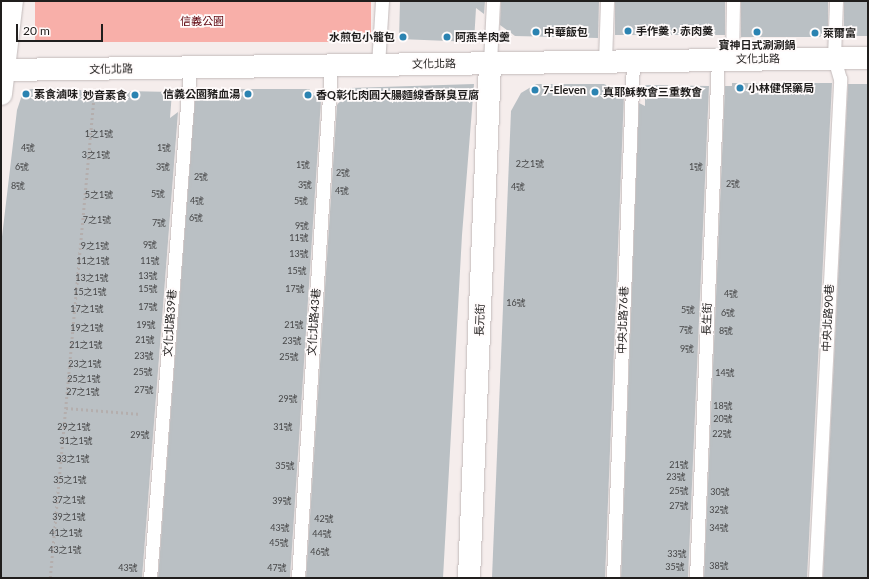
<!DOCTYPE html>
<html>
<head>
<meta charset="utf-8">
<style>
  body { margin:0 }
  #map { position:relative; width:869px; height:579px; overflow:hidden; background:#f5edec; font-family:Lato,"Noto Sans TC",sans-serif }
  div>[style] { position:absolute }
  .green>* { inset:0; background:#f8afa9; transform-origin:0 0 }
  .building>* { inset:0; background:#bac0c4; transform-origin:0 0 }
  .path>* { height:2.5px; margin-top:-1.25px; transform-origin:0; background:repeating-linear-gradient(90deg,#b4aead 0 2px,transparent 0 5px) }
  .roads { filter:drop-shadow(0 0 1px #c2baba) drop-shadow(0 0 1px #c2baba) }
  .lane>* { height:13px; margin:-6.5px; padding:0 6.5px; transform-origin:6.5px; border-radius:6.5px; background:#fff }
  .street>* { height:22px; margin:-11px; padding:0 11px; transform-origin:11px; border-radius:11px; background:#fff }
  .dots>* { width:11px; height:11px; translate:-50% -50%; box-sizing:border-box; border:2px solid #fffbfb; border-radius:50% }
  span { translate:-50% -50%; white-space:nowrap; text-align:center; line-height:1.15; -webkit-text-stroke:3.5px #fffbfb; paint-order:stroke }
  .number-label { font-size:9px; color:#464647 }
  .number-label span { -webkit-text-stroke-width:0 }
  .park-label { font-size:11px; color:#5e040d }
  .poi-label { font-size:11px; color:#201e1d; font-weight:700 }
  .left { translate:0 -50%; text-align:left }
  .right { translate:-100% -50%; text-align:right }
  .street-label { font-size:11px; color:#201e1d }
  .frame { position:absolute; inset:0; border:2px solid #201e1d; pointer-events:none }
  .scale { position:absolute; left:16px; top:24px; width:87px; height:18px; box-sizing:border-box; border:2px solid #201e1d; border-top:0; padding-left:5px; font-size:12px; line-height:14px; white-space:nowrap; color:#201e1d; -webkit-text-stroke:3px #fffbfb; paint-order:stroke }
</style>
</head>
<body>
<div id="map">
  <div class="green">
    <i style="left:35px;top:1px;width:336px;height:41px"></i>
  </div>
  <div class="building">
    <i style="clip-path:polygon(400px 1px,485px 1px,484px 14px,476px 8px,474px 42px,399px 39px)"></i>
    <i style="clip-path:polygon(501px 1px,599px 1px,598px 38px,515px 36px,500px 25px)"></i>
    <i style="left:615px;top:1px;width:110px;height:34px"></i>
    <i style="left:741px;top:1px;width:87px;height:36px"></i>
    <i style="left:844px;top:1px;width:24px;height:35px"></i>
    <i style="clip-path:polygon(732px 83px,832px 83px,807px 578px,704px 578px,725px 86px,732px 86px)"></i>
    <i style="clip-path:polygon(474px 84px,462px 235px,443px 578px,306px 578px,337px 105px,350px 88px)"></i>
    <i style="clip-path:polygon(536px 84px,604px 84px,624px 94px,605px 578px,492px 578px,511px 111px,521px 93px)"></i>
    <i style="clip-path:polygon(848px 84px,868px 84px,868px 578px,823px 578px)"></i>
    <i style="clip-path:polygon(645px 85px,709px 86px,688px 578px,621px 578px,639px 103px,645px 106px)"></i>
    <i style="clip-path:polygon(31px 89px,172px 92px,170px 118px,178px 112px,142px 578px,1px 578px,1px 245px,17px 110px,23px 92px)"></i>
    <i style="clip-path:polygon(214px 89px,309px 89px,321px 100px,290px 578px,158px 578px,195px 100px)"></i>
  </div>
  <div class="path">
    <i style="left:66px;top:408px;width:75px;rotate:4.6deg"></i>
    <i style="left:50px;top:578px;width:485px;rotate:-84.8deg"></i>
  </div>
  <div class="roads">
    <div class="lane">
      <i style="left:732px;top:60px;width:59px;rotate:-89deg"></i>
      <i style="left:605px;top:62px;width:61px;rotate:-88.1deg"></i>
      <i style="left:490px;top:63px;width:62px;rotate:-87.2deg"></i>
      <i style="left:378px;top:65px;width:64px;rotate:-86.4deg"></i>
      <i style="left:150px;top:578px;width:513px;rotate:-85.52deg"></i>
      <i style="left:298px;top:578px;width:513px;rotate:-86.31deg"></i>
      <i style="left:613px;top:578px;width:517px;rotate:-87.78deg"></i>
      <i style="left:696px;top:578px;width:518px;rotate:-87.57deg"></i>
      <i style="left:815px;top:578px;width:500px;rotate:-87.1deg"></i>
      <i style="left:840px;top:79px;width:22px;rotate:-106deg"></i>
      <i style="left:834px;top:58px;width:57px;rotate:-88deg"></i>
    </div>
    <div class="street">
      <i style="left:1px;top:70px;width:867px;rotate:-0.79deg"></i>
      <i style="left:1px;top:94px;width:94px;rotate:-83.3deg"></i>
      <i style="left:469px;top:578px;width:515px;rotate:-87.66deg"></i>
    </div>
  </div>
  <div class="dots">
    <i style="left:628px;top:31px;background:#2b83b1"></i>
    <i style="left:536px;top:32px;background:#2b83b1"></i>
    <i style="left:757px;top:32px;background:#2b83b1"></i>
    <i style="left:815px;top:33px;background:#2b83b1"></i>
    <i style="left:403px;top:37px;background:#2b83b1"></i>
    <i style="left:447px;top:37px;background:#2b83b1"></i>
    <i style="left:740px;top:88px;background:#2b83b1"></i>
    <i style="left:535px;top:90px;background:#2b83b1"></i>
    <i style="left:595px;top:92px;background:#2b83b1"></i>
    <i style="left:26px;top:94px;background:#2b83b1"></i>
    <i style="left:248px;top:94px;background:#2b83b1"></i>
    <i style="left:135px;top:95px;background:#2b83b1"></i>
    <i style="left:308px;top:95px;background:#2b83b1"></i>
  </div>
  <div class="number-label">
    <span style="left:99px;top:134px">1之1號</span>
    <span style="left:28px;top:148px">4號</span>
    <span style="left:164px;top:148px">1號</span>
    <span style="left:96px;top:155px">3之1號</span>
    <span style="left:530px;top:164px">2之1號</span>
    <span style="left:303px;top:165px">1號</span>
    <span style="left:22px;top:167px">6號</span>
    <span style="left:163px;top:167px">3號</span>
    <span style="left:696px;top:167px">1號</span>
    <span style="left:343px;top:173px">2號</span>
    <span style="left:201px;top:177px">2號</span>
    <span style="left:733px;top:184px">2號</span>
    <span style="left:305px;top:185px">3號</span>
    <span style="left:18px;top:186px">8號</span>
    <span style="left:518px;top:187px">4號</span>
    <span style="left:342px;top:191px">4號</span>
    <span style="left:158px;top:194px">5號</span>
    <span style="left:99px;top:195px">5之1號</span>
    <span style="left:197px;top:201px">4號</span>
    <span style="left:301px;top:201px">5號</span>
    <span style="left:196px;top:218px">6號</span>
    <span style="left:97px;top:220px">7之1號</span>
    <span style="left:159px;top:223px">7號</span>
    <span style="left:302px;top:226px">9號</span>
    <span style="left:299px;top:238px">11號</span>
    <span style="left:150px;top:245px">9號</span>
    <span style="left:95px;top:246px">9之1號</span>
    <span style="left:299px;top:254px">13號</span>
    <span style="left:93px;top:261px">11之1號</span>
    <span style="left:150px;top:261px">11號</span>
    <span style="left:297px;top:271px">15號</span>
    <span style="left:148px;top:276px">13號</span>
    <span style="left:92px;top:278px">13之1號</span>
    <span style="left:148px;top:289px">15號</span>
    <span style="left:295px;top:289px">17號</span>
    <span style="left:90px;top:292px">15之1號</span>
    <span style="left:731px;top:294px">4號</span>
    <span style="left:516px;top:303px">16號</span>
    <span style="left:148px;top:307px">17號</span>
    <span style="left:87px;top:309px">17之1號</span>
    <span style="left:688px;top:310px">5號</span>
    <span style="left:728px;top:313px">6號</span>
    <span style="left:146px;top:325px">19號</span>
    <span style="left:294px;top:325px">21號</span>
    <span style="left:87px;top:328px">19之1號</span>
    <span style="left:686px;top:330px">7號</span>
    <span style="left:726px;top:331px">8號</span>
    <span style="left:145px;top:340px">21號</span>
    <span style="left:292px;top:341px">23號</span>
    <span style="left:86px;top:345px">21之1號</span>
    <span style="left:687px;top:349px">9號</span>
    <span style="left:144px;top:356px">23號</span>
    <span style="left:289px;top:357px">25號</span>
    <span style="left:85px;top:364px">23之1號</span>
    <span style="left:143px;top:372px">25號</span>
    <span style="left:725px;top:373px">14號</span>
    <span style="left:84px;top:379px">25之1號</span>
    <span style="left:144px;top:390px">27號</span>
    <span style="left:83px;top:392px">27之1號</span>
    <span style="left:288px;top:399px">29號</span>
    <span style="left:723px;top:406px">18號</span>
    <span style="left:723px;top:419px">20號</span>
    <span style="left:74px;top:427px">29之1號</span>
    <span style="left:283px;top:427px">31號</span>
    <span style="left:722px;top:434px">22號</span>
    <span style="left:140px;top:435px">29號</span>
    <span style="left:76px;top:441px">31之1號</span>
    <span style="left:73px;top:459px">33之1號</span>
    <span style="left:679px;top:465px">21號</span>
    <span style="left:285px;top:466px">35號</span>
    <span style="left:676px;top:477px">23號</span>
    <span style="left:70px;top:480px">35之1號</span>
    <span style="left:679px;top:491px">25號</span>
    <span style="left:720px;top:492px">30號</span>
    <span style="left:69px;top:500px">37之1號</span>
    <span style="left:282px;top:501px">39號</span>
    <span style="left:679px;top:506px">27號</span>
    <span style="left:719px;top:510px">32號</span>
    <span style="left:69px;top:517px">39之1號</span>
    <span style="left:324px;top:519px">42號</span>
    <span style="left:280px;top:528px">43號</span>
    <span style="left:719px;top:528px">34號</span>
    <span style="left:66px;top:533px">41之1號</span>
    <span style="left:322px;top:534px">44號</span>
    <span style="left:279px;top:543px">45號</span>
    <span style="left:65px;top:550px">43之1號</span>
    <span style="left:320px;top:552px">46號</span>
    <span style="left:677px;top:554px">33號</span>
    <span style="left:719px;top:566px">38號</span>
    <span style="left:675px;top:567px">35號</span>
    <span style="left:128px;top:568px">43號</span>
    <span style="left:277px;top:568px">47號</span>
  </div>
  <div class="park-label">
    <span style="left:202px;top:21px">信義公園</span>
  </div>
  <div class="poi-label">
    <span class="left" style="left:636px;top:31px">手作羮，赤肉羮</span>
    <span class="left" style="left:544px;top:32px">中華飯包</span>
    <span class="left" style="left:823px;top:33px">萊爾富</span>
    <span class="right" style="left:395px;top:37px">水煎包小籠包</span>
    <span class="left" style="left:455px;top:37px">阿燕羊肉羹</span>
    <span style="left:757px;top:45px">寶神日式涮涮鍋</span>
    <span class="left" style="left:748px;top:88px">小林健保藥局</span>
    <span class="left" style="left:543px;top:90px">7-Eleven</span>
    <span class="left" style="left:603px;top:92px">真耶穌教會三重教會</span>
    <span class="left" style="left:34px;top:94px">素食滷味</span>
    <span class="right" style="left:240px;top:94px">信義公園豬血湯</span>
    <span class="right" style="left:127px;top:95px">妙音素食</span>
    <span class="left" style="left:316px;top:95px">香Q彰化肉圓大腸麵線香酥臭豆腐</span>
  </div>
  <div class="street-label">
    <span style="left:758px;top:59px;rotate:-1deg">文化北路</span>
    <span style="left:434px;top:64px;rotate:-1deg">文化北路</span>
    <span style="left:111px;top:69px;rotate:-1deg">文化北路</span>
    <span style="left:828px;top:318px;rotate:-87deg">中央北路90巷</span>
    <span style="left:707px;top:319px;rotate:-88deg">長生街</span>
    <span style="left:480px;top:320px;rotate:-88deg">長元街</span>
    <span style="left:623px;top:320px;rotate:-88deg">中央北路76巷</span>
    <span style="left:314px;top:322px;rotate:-86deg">文化北路43巷</span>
    <span style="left:170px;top:323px;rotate:-86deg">文化北路39巷</span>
  </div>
  <div class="frame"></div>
  <div class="scale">20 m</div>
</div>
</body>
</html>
